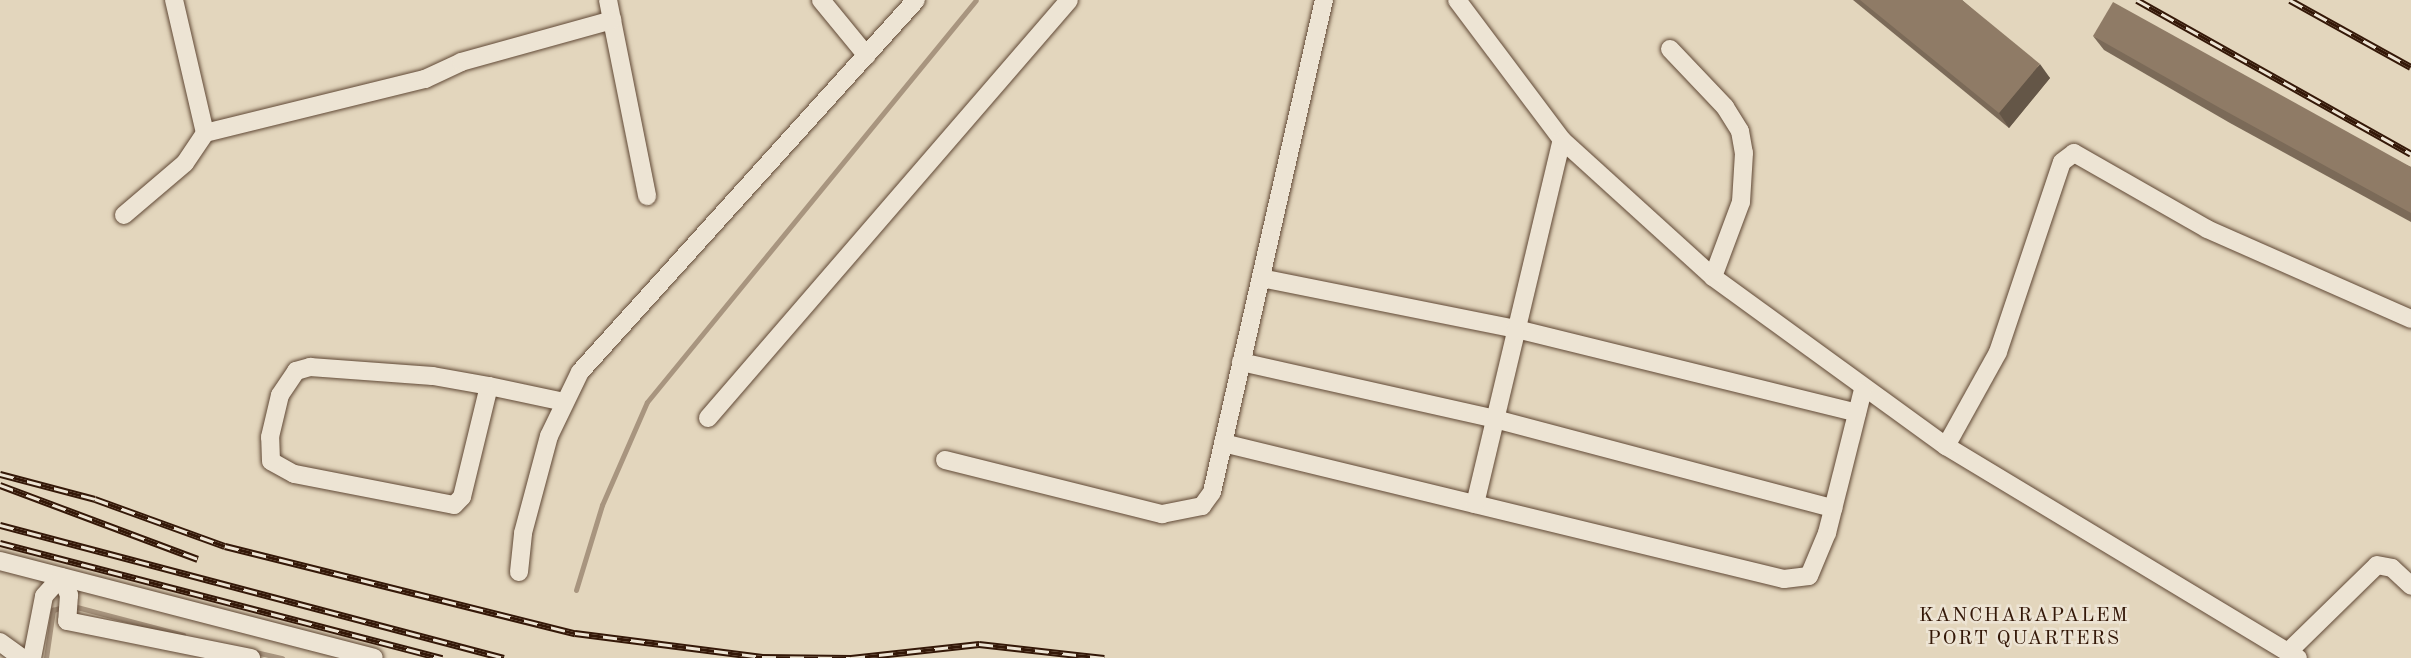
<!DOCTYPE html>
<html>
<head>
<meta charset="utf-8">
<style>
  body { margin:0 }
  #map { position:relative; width:2411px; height:658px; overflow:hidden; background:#e3d6bd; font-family:"Old Standard TT",serif }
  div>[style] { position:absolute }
  .stream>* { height:5px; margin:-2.5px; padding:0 2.5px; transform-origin:2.5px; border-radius:2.5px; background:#a8957f }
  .roads { filter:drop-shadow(0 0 2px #604835) drop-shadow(0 0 2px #604835) }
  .minor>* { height:18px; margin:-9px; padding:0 9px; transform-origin:9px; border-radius:9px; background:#ede4d4 }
  .rail>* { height:7px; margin-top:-3.5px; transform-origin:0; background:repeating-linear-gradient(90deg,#ede4d4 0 14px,#341808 0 28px); box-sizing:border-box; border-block:2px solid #341808 }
  .wall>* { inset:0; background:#7b6a58 }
  .shaded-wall>* { inset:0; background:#645647 }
  .building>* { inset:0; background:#8f7b66 }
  span { translate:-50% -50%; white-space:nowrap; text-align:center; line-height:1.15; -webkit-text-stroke:5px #ede4d4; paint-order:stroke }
  .neighbourhood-label { font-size:20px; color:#341808; letter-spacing:1.5px }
</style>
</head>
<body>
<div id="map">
  <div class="stream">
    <i style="left:576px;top:590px;width:89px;rotate:-73deg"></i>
    <i style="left:602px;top:505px;width:112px;rotate:-66.4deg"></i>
    <i style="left:647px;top:402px;width:519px;rotate:-50.7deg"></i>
    <i style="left:251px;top:651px;width:32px;rotate:13deg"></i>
    <i style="left:46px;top:658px;width:49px;rotate:-81.7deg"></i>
    <i style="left:53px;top:610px;width:17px;rotate:-17deg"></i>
    <i style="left:69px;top:605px;width:118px;rotate:14.7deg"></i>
  </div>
  <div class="roads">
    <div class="minor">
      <i style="left:608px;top:0;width:200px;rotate:78.7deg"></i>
      <i style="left:821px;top:0;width:72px;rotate:50.6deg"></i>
      <i style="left:1457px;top:0;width:175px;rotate:53.1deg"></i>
      <i style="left:1562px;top:140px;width:204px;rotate:42.2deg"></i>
      <i style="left:1713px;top:277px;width:288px;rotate:36deg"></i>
      <i style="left:1946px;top:446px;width:411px;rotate:31.1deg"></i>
      <i style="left:1670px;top:49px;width:80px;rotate:46.5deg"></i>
      <i style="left:1725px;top:107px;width:28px;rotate:58deg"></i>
      <i style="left:1740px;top:131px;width:22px;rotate:80deg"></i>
      <i style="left:1744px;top:153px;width:49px;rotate:93.5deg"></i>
      <i style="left:1741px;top:202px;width:80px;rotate:110.5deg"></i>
      <i style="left:205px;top:133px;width:227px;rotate:-13.8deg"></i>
      <i style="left:425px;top:79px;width:40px;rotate:-25deg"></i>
      <i style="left:461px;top:62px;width:157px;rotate:-15.5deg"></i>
      <i style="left:124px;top:215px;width:80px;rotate:-40.4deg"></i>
      <i style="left:185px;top:163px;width:36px;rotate:-56deg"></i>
      <i style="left:205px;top:133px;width:137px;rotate:-103.1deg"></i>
      <i style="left:1261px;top:278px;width:260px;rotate:11.3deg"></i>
      <i style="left:1516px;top:329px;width:351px;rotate:13.8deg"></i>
      <i style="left:1241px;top:362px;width:260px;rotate:12.6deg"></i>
      <i style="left:1495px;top:419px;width:350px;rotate:14.8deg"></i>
      <i style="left:489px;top:386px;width:114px;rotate:103.7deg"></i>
      <i style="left:462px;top:497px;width:11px;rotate:135deg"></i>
      <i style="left:454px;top:505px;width:163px;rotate:-169deg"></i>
      <i style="left:294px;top:474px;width:26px;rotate:-151deg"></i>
      <i style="left:271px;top:461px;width:24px;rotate:-92deg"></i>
      <i style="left:270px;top:437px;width:43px;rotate:-76.6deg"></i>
      <i style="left:280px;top:395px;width:29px;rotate:-56deg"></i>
      <i style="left:296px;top:371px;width:15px;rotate:-16deg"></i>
      <i style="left:310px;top:367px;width:123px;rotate:4.2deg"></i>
      <i style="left:433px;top:376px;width:57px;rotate:10.1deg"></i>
      <i style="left:489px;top:386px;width:77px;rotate:12deg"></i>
      <i style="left:708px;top:418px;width:552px;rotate:-49.18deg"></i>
      <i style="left:1223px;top:443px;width:577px;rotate:13.63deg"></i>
      <i style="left:1784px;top:579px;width:25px;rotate:-7deg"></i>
      <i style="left:1809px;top:576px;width:47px;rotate:-67.3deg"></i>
      <i style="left:1827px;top:533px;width:147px;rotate:-75.9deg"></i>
      <i style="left:1946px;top:446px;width:107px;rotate:-61deg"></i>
      <i style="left:1998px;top:352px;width:200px;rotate:-71.4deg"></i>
      <i style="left:2062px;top:162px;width:15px;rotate:-37deg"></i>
      <i style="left:2074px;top:153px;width:153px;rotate:29.7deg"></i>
      <i style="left:2207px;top:229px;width:223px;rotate:23.8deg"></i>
      <i style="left:945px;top:460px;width:224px;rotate:14deg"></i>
      <i style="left:1162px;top:514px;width:41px;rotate:-11.3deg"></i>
      <i style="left:1202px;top:506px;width:17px;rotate:-54deg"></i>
      <i style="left:1212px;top:492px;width:505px;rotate:-77.18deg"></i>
      <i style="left:1475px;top:504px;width:374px;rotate:-76.6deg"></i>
      <i style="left:0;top:561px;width:386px;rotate:14.5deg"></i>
      <i style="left:519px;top:572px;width:39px;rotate:-84deg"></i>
      <i style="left:523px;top:533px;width:100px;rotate:-75deg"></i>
      <i style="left:549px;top:436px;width:71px;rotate:-64.2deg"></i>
      <i style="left:580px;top:372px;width:501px;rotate:-47.91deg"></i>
      <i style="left:0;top:642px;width:27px;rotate:36deg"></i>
      <i style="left:2288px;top:652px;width:124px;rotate:-44.3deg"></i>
      <i style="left:2377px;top:565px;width:15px;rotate:11deg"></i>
      <i style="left:2392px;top:568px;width:26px;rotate:43deg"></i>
      <i style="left:32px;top:658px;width:63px;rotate:-79deg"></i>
      <i style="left:44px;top:596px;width:25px;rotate:-48deg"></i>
      <i style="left:61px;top:577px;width:20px;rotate:66deg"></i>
      <i style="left:69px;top:595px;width:26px;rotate:94deg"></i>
      <i style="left:67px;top:621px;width:188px;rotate:11.4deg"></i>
    </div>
  </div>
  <div class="rail">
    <i style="left:2137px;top:0;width:314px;rotate:29.3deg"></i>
    <i style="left:2290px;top:0;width:138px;rotate:29deg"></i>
    <i style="left:0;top:474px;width:98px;rotate:14.7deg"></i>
    <i style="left:95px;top:499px;width:138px;rotate:19.9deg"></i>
    <i style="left:225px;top:546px;width:361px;rotate:14deg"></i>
    <i style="left:575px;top:633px;width:189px;rotate:7.3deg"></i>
    <i style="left:762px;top:657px;width:89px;rotate:0.6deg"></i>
    <i style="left:851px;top:658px;width:129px;rotate:-6.2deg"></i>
    <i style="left:979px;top:644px;width:126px;rotate:6.4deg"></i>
    <i style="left:0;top:485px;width:211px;rotate:20.5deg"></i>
    <i style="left:0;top:525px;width:521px;rotate:14.78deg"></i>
    <i style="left:0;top:543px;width:457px;rotate:14.6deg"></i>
  </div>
  <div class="wall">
    <i style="clip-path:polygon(1853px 0,1962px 0,2050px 78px,2009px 128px)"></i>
    <i style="clip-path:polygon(2093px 36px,2411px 167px,2411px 222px,2230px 123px,2104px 50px)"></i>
  </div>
  <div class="shaded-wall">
    <i style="clip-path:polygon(2040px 64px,2050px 78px,2009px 128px,1999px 113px)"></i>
  </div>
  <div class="building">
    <i style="clip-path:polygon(1860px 0,1962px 0,2040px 64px,1999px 113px)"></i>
    <i style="clip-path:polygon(2113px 2px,2411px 167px,2411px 213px,2220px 108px,2093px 36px)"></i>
  </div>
  <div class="neighbourhood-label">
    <span style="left:2024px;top:628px">KANCHARAPALEM<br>PORT QUARTERS</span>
  </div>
</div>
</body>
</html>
